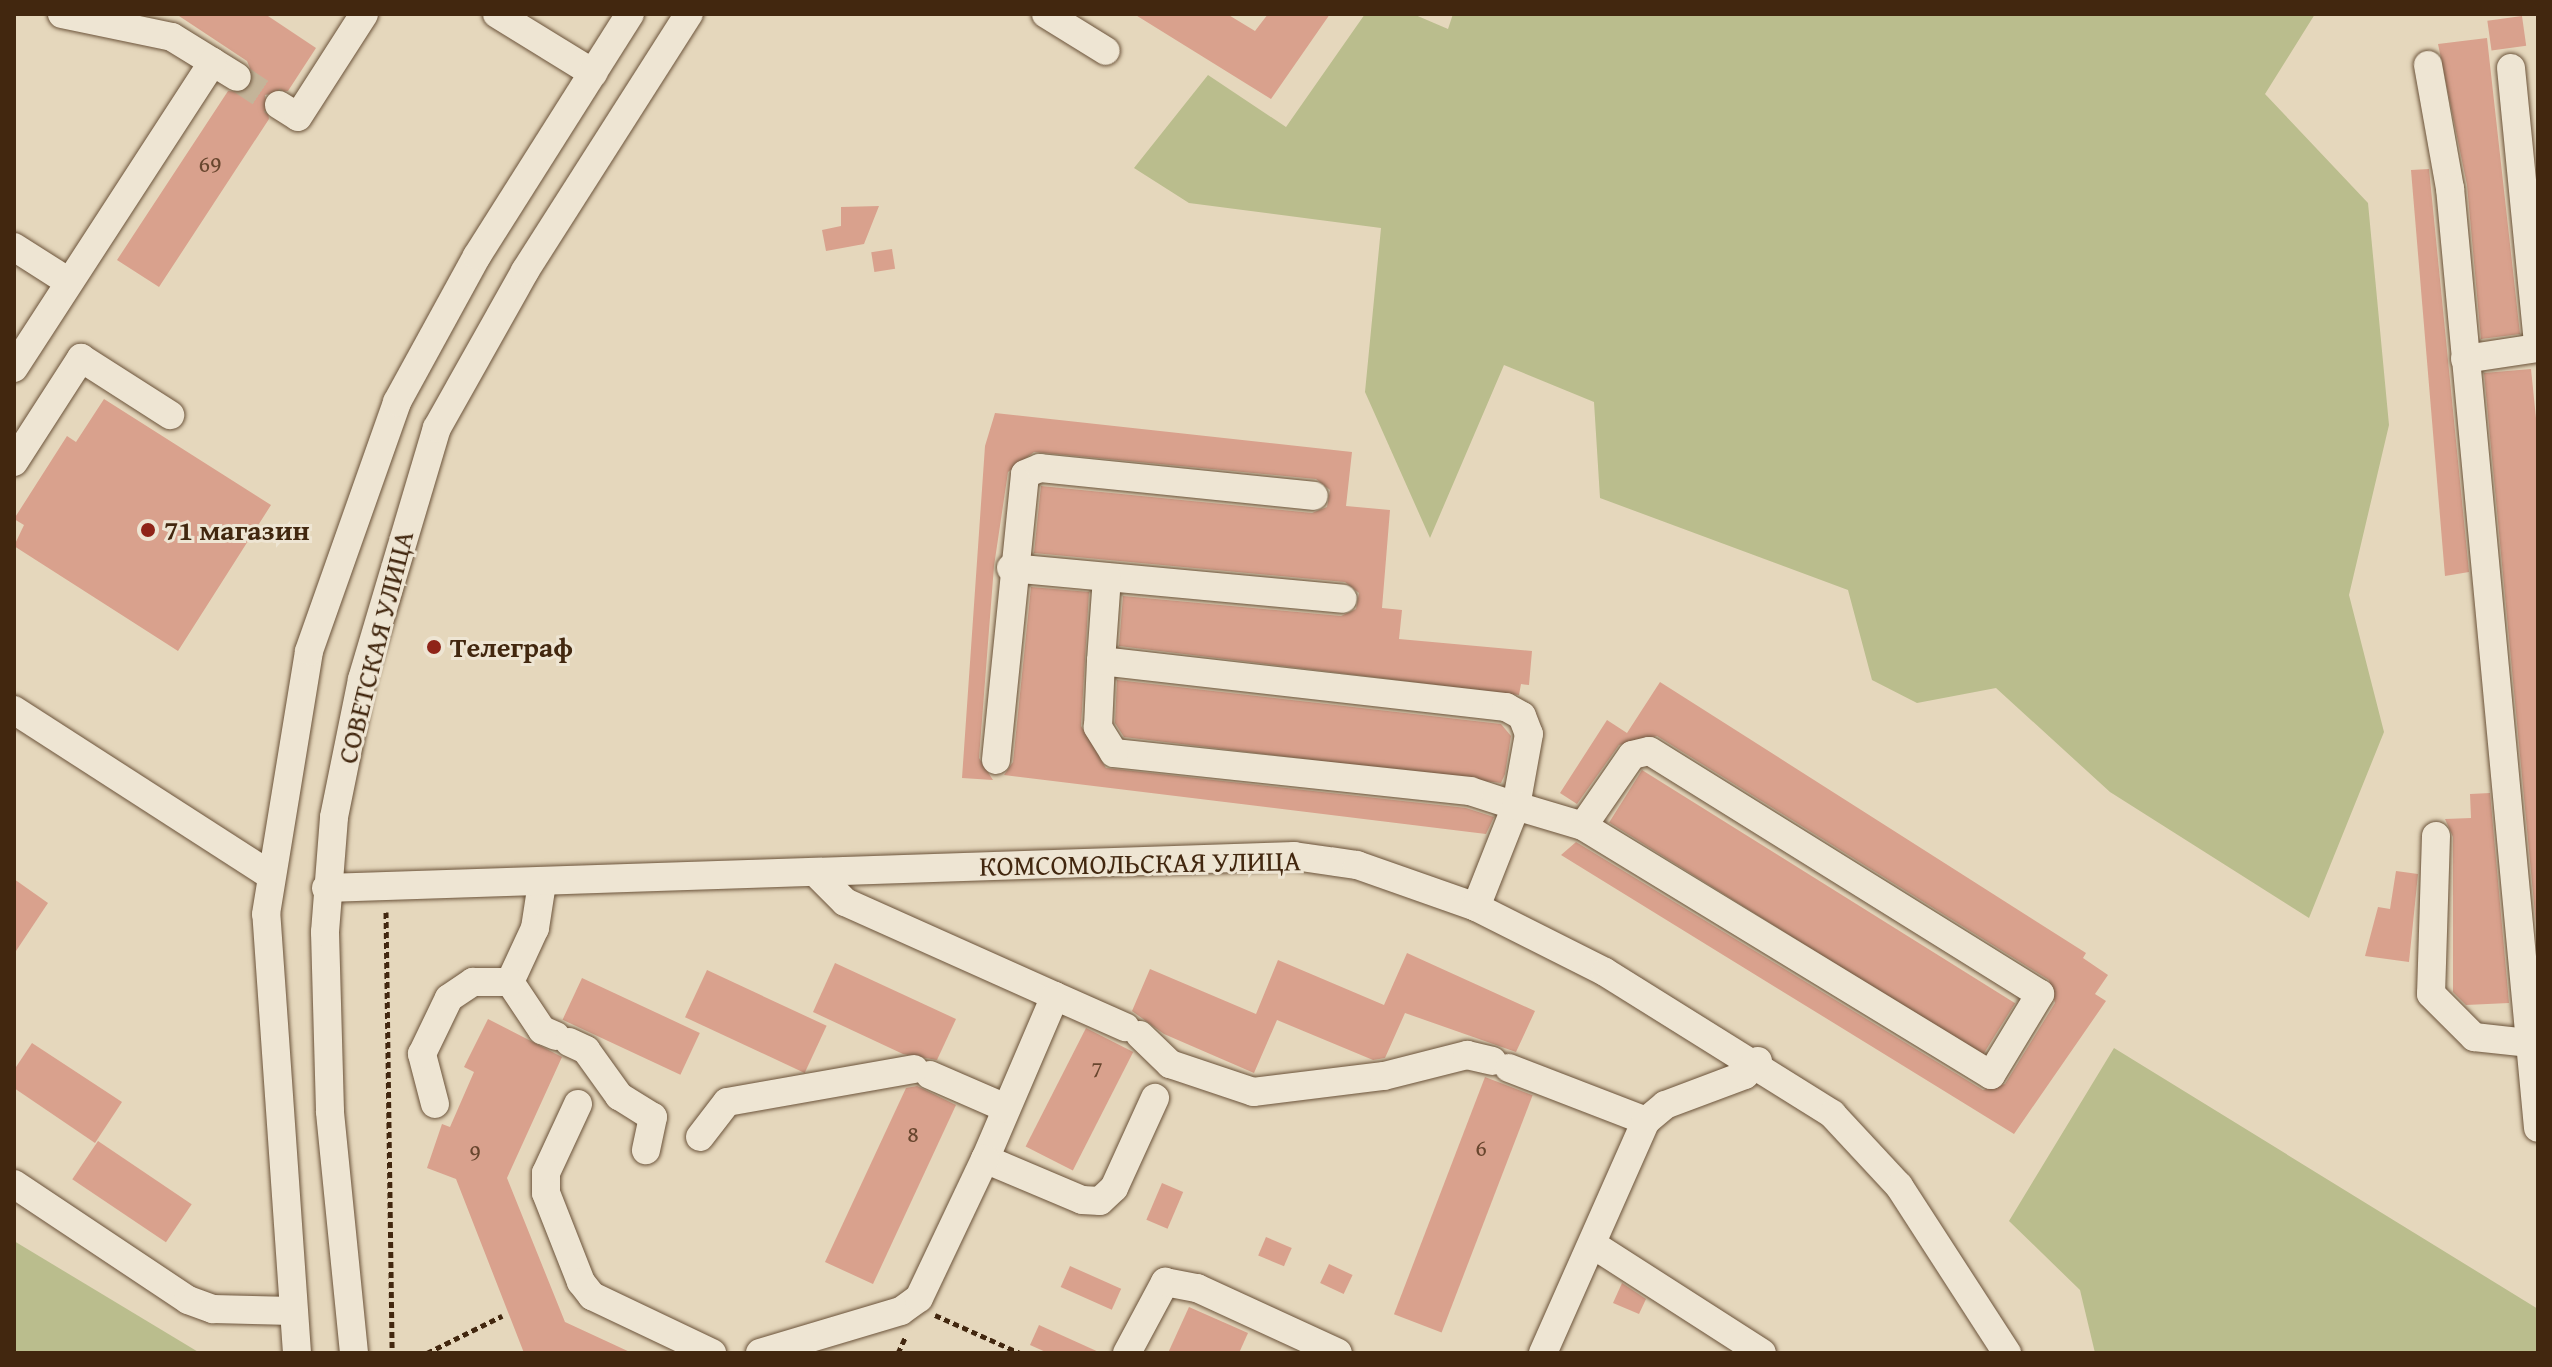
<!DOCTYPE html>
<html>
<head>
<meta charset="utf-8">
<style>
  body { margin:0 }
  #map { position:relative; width:2552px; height:1367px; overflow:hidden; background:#e5d7bc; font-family:"Gentium Book Plus",serif }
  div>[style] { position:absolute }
  .green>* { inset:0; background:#babd8d }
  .building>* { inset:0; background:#d9a18d; transform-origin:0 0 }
  .minor-tunnel>* { height:28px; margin-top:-14px; transform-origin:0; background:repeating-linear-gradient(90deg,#c4b499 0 28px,transparent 0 42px) }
  .path>* { height:5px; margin-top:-2.5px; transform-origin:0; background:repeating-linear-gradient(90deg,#42270f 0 6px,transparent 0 10px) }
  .roads { filter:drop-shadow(0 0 2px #6b533a) drop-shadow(0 0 2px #6b533a) }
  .minor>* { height:28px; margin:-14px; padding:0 14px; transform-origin:14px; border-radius:14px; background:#eee5d3 }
  .dots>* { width:22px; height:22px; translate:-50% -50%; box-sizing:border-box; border:4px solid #eee5d3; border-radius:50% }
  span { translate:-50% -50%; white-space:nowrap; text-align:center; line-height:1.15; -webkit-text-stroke:6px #eee5d3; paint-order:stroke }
  .number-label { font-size:24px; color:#68462e }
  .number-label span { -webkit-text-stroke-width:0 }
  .poi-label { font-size:28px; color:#42270f; font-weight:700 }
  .left { translate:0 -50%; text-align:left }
  .street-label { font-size:28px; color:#42270f }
  .frame { position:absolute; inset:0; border:16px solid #42270f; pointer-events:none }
</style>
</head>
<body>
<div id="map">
  <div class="green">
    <i style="clip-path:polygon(1365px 14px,1413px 14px,1448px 29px,1453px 14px,2315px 14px,2265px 94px,2368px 203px,2389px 425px,2349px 595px,2384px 732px,2309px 918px,2110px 792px,1996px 688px,1917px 703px,1872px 680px,1848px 590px,1600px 498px,1594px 402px,1504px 365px,1430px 538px,1365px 392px,1381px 228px,1189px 203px,1134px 168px,1208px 75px,1286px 127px)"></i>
    <i style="clip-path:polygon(2114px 1048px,2538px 1309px,2538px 1353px,2095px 1353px,2080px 1290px,2009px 1221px)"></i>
    <i style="clip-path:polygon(14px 1241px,200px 1353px,14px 1353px)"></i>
  </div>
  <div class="building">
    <i style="clip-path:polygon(176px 14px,265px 14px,316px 48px,288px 91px,265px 95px,269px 119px,159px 287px,117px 260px,228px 91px,244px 92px,254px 78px,247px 61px)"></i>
    <i style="clip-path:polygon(1134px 14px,1227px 14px,1255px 31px,1268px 14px,1330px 14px,1271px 99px)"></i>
    <i style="left:2522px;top:16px;width:30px;height:35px;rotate:82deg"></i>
    <i style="clip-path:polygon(2487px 38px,2520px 334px,2481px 339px,2467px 185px,2438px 44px)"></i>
    <i style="clip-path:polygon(2429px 169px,2469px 572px,2445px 576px,2411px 170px)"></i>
    <i style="clip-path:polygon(879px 206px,864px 244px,826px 251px,822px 230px,841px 226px,841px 207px)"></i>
    <i style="left:892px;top:249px;width:20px;height:21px;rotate:81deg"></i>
    <i style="clip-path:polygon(2531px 369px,2538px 438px,2538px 946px,2484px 373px)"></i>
    <i style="clip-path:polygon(104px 399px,271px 505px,178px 651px,14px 546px,24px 525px,14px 519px,67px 436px,76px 442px)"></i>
    <i style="clip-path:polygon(995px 413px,1352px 452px,1346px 506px,1390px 510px,1382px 608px,1402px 610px,1399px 639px,1532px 651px,1529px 685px,1521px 684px,1519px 695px,1119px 646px,1123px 596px,1341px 616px,1356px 609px,1359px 593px,1345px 582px,1034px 553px,1041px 486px,1312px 513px,1327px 507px,1330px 490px,1316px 479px,1034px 452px,1008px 472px,994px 566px,979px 758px,993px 780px,962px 778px,985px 446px)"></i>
    <i style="clip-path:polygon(1031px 587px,1089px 592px,1081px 726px,1106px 768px,1466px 808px,1494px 817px,1486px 834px,1004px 775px,1013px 762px)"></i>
    <i style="clip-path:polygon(1117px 680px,1501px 724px,1511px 736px,1505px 774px,1501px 783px,1124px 737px,1115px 723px)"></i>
    <i style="clip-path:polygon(1660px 682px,2086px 953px,2083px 958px,2108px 975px,2095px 994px,2106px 1001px,2014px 1134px,1561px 855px,1576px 842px,1983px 1090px,2005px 1084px,2055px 1003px,2049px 980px,1657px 736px,1619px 745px,1577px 804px,1560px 793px,1607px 720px,1627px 733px)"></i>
    <i style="left:1642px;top:770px;width:440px;height:62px;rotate:32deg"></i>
    <i style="clip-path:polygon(2490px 793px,2509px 1003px,2466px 1005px,2453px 992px,2453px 837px,2445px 819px,2471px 818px,2470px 794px)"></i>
    <i style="clip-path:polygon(2396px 871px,2418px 874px,2409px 962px,2365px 956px,2378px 907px,2390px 909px)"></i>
    <i style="clip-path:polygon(14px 879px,48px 903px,14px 954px)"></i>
    <i style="clip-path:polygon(1407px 953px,1535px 1011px,1516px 1052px,1405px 1013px,1385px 1058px,1373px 1060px,1277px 1020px,1254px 1073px,1164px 1034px,1132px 1011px,1150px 969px,1256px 1014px,1278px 960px,1384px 1005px)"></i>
    <i style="clip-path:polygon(835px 963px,956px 1019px,937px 1060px,903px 1054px,813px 1012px)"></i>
    <i style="left:707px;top:970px;width:132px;height:52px;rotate:25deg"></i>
    <i style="left:582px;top:978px;width:130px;height:46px;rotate:25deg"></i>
    <i style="clip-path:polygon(488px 1019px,562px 1057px,507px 1178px,565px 1322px,632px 1353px,524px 1353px,456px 1179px,427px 1168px,442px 1124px,450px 1127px,474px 1072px,464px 1067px)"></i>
    <i style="left:1086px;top:1028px;width:53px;height:133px;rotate:27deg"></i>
    <i style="clip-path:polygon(32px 1043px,122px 1102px,95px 1143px,14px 1088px,14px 1070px)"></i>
    <i style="left:1485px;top:1077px;width:51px;height:254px;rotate:21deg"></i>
    <i style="clip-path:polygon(917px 1086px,956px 1105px,873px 1284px,825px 1262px,906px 1088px)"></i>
    <i style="left:98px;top:1141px;width:113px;height:46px;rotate:34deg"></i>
    <i style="left:1162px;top:1183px;width:23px;height:40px;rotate:23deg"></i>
    <i style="left:1266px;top:1237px;width:28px;height:20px;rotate:23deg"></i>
    <i style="left:1329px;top:1264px;width:26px;height:21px;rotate:25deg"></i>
    <i style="left:1070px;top:1266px;width:56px;height:23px;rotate:24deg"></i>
    <i style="clip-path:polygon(1622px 1283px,1646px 1299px,1639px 1314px,1613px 1303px)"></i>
    <i style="clip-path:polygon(1189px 1307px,1248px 1333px,1239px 1353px,1168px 1353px)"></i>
    <i style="clip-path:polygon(1039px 1325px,1101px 1353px,1048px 1353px,1030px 1345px)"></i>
  </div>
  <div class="minor-tunnel">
    <i style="left:237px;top:77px;width:50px;rotate:33.7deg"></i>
  </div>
  <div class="path">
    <i style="left:386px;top:912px;width:441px;rotate:89.2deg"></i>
    <i style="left:935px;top:1315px;width:93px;rotate:24.1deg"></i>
    <i style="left:427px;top:1353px;width:84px;rotate:-26.3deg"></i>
    <i style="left:898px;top:1353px;width:19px;rotate:-65deg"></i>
  </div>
  <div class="roads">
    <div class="minor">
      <i style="left:62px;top:14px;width:112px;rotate:11.8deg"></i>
      <i style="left:172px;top:37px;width:76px;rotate:31.6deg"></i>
      <i style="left:497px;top:14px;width:113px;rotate:31.6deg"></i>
      <i style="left:1046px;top:14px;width:70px;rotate:31.7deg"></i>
      <i style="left:2428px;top:65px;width:125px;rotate:79.9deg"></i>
      <i style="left:2450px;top:188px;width:944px;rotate:84.65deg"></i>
      <i style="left:2511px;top:68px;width:276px;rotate:84.4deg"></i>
      <i style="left:279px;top:105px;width:22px;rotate:32deg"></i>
      <i style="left:298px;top:117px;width:122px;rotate:-57.3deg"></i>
      <i style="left:14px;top:247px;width:65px;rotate:32.5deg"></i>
      <i style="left:2465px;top:359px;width:74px;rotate:-8.6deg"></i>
      <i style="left:14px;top:368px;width:365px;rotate:-57deg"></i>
      <i style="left:14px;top:462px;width:124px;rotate:-57.2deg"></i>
      <i style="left:81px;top:358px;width:106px;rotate:32.6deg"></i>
      <i style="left:1011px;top:568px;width:333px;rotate:5.3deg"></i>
      <i style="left:1101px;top:661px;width:408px;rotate:6.5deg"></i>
      <i style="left:1506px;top:707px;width:18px;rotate:29deg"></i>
      <i style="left:1522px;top:716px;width:19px;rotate:69deg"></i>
      <i style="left:1529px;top:734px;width:73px;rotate:100.2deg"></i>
      <i style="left:1516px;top:806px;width:48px;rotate:-161.9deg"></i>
      <i style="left:1470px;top:791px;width:358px;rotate:-173.9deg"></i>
      <i style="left:1114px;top:753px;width:31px;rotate:-122deg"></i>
      <i style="left:1098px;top:727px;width:66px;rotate:-87.4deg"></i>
      <i style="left:1101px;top:661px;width:84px;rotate:-85.9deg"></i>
      <i style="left:14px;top:710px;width:301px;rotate:32.8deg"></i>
      <i style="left:996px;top:760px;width:287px;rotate:-84.2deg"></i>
      <i style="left:1025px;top:474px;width:16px;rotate:-22deg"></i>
      <i style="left:1040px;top:468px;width:275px;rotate:5.8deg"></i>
      <i style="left:2436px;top:836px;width:158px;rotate:91.8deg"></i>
      <i style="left:2431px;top:994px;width:61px;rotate:45deg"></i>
      <i style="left:2474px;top:1037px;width:54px;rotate:6.3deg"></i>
      <i style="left:816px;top:873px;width:41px;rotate:45deg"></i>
      <i style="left:845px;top:902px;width:230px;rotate:24.1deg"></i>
      <i style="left:1055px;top:996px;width:177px;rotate:113.2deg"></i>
      <i style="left:985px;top:1159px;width:105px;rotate:22.9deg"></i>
      <i style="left:1082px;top:1200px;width:18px;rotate:3deg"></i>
      <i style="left:1100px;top:1201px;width:19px;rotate:-43deg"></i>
      <i style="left:1114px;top:1188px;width:99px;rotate:-65.5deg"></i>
      <i style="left:542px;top:883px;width:46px;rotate:98.8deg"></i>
      <i style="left:535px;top:928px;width:60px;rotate:114.8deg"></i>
      <i style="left:510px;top:982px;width:58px;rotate:56.3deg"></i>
      <i style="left:542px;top:1030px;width:15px;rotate:23deg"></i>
      <i style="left:326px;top:888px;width:969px;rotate:-1.89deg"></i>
      <i style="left:1294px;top:856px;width:64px;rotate:8.1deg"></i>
      <i style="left:1357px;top:865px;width:126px;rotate:19.4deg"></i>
      <i style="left:1476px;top:907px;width:144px;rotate:26.7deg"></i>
      <i style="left:1605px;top:972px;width:268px;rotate:32deg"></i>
      <i style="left:1832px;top:1114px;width:98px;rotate:47.1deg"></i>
      <i style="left:1899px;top:1186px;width:199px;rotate:57.1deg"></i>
      <i style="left:1476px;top:907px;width:109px;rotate:-68.4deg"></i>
      <i style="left:1516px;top:806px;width:70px;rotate:16.6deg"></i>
      <i style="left:1583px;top:826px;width:478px;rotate:31.4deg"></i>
      <i style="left:1991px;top:1075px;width:95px;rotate:-58.8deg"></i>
      <i style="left:2040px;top:994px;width:460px;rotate:-148.1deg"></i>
      <i style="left:1649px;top:751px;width:17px;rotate:167deg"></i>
      <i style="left:1632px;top:755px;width:86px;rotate:124.6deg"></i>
      <i style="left:1055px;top:996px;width:77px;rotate:23.9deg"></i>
      <i style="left:1140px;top:1035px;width:42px;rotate:44deg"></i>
      <i style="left:1170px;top:1064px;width:88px;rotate:18.6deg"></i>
      <i style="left:1253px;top:1092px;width:132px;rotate:-7deg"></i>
      <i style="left:1384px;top:1076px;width:86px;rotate:-14.2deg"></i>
      <i style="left:1467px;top:1055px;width:26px;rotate:13deg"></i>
      <i style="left:569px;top:1042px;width:19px;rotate:25deg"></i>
      <i style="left:586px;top:1050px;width:57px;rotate:54.3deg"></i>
      <i style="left:619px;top:1096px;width:40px;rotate:32deg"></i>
      <i style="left:653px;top:1117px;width:34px;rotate:102deg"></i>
      <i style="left:1509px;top:1068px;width:147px;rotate:21.1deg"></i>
      <i style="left:930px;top:1075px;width:83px;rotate:23.5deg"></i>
      <i style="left:435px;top:1104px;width:52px;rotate:-104.6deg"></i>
      <i style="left:422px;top:1054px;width:62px;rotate:-64.3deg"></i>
      <i style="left:449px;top:998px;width:29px;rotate:-34deg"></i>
      <i style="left:473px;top:982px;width:37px"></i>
      <i style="left:578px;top:1104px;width:76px;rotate:114.9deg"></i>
      <i style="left:546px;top:1173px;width:20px;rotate:90deg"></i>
      <i style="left:546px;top:1193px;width:96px;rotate:68.5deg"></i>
      <i style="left:581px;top:1282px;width:18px;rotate:52deg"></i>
      <i style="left:592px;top:1296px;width:133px;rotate:25.4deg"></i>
      <i style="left:700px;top:1137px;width:44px;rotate:-52.4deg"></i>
      <i style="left:727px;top:1102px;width:190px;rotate:-10deg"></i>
      <i style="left:14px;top:1184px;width:209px;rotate:33.7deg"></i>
      <i style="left:188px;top:1300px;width:27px;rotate:20deg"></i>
      <i style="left:213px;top:1309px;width:79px;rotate:1.5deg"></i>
      <i style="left:1592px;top:1244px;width:202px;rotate:32.7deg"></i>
      <i style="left:297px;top:1353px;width:440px;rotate:-94deg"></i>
      <i style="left:266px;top:914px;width:266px;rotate:-80.7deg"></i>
      <i style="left:309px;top:651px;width:264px;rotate:-70.5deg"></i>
      <i style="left:397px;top:402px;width:166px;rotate:-61.3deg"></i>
      <i style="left:477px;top:256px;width:286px;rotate:-57.7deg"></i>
      <i style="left:354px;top:1353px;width:243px;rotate:-95.7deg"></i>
      <i style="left:330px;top:1111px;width:179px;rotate:-91.6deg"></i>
      <i style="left:325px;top:932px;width:115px;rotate:-85.5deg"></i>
      <i style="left:334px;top:817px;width:141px;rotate:-78.5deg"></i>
      <i style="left:362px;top:679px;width:262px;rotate:-73.4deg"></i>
      <i style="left:437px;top:428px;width:180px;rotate:-60.7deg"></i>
      <i style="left:525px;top:271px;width:305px;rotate:-57.5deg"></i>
      <i style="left:760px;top:1353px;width:147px;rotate:-16.6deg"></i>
      <i style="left:901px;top:1311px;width:22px;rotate:-36deg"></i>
      <i style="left:919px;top:1298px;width:154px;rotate:-64.6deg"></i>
      <i style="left:1127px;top:1353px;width:81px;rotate:-61.8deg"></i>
      <i style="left:1165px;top:1282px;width:33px;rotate:11deg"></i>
      <i style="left:1197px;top:1288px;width:155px;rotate:24.7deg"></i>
      <i style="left:1543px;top:1353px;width:254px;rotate:-66.1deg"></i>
      <i style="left:1646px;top:1121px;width:25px;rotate:-40deg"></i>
      <i style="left:1665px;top:1105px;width:85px;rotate:-20.6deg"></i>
      <i style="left:1745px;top:1075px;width:19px;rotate:-47deg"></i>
    </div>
  </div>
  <div class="dots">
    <i style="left:148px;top:530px;background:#8f2418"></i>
    <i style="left:434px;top:647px;background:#8f2418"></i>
  </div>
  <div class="number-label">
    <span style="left:210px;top:164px">69</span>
    <span style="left:1097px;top:1069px">7</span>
    <span style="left:913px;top:1134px">8</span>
    <span style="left:1481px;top:1148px">6</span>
    <span style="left:475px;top:1152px">9</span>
  </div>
  <div class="poi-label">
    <span class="left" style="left:164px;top:530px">71 магазин</span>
    <span class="left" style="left:450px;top:647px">Телеграф</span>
  </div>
  <div class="street-label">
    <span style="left:375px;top:647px;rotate:-76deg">СОВЕТСКАЯ УЛИЦА</span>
    <span style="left:1140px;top:863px;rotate:-1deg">КОМСОМОЛЬСКАЯ УЛИЦА</span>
  </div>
  <div class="frame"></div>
</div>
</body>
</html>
